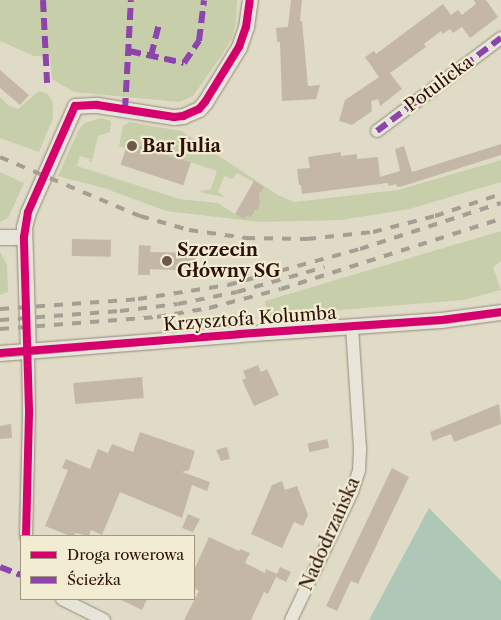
<!DOCTYPE html>
<html>
<head>
<meta charset="utf-8">
<style>
  body { margin:0 }
  #map { position:relative; width:501px; height:620px; overflow:hidden; background:#e0dbc6; font-family:"Libre Caslon Text",serif }
  div>[style] { position:absolute }
  .green>* { inset:0; background:#c7ceaa }
  .water>* { inset:0; background:#aec7b7 }
  .building>* { inset:0; background:#c4b7a6; transform-origin:0 0 }
  .roads { filter:drop-shadow(0 0 1px #918a7d) drop-shadow(0 0 1px #918a7d) }
  .minor>* { height:12px; margin:-6px; padding:0 6px; transform-origin:6px; border-radius:6px; background:#e7e4da }
  .tertiary>* { height:15px; margin:-7.5px; padding:0 7.5px; transform-origin:7.5px; border-radius:7.5px; background:#e7e4da }
  .tram>* { height:1px; margin:-0.5px; padding:0 0.5px; transform-origin:0.5px; border-radius:0.5px; background:#a49e95 }
  .rail>* { height:4px; margin-top:-2px; transform-origin:0; background:repeating-linear-gradient(90deg,#a49e95 0 9px,transparent 0 18px) }
  .quiet>* { height:6px; margin-top:-3px; transform-origin:0; background:repeating-linear-gradient(90deg,#8e44ad 0 12px,transparent 0 18px) }
  .cycleway>* { height:8px; margin:-4px; padding:0 4px; transform-origin:4px; border-radius:4px; background:#d6006c }
  .dots>* { width:14px; height:14px; translate:-50% -50%; box-sizing:border-box; border:2px solid #f2ecd3; border-radius:50% }
  span { translate:-50% -50%; white-space:nowrap; text-align:center; line-height:1.15; -webkit-text-stroke:4.5px #f2ecd3; paint-order:stroke }
  .street-label { font-size:18px; color:#2f1207 }
  .poi-label { font-size:18px; color:#2f1207; font-weight:700 }
  .left { translate:0 -50%; text-align:left }
  .legend { position:absolute; left:20px; top:535px; width:175px; height:65px; box-sizing:border-box; background:#f2ecd3; border:1px solid #a49581; margin:0; padding:6px 9px; list-style:none; font-size:15px; color:#2f1207 }
  .legend li { display:flex; align-items:center; gap:10px; height:25px }
  .legend b { width:25px; border:1px solid #a49581 }
</style>
</head>
<body>
<div id="map">
  <div class="green">
    <i style="clip-path:polygon(0 0,237px 0,236px 23px,232px 38px,224px 52px,193px 96px,180px 102px,74px 92px,52px 79px,50px 57px,34px 56px,0 41px)"></i>
    <i style="clip-path:polygon(39px 91px,48px 94px,53px 103px,53px 118px,39px 152px,0 138px,0 97px,9px 106px,18px 109px)"></i>
    <i style="clip-path:polygon(101px 118px,111px 121px,110px 132px,98px 136px,92px 161px,89px 162px,90px 159px,80px 156px,77px 166px,179px 199px,218px 203px,235px 214px,247px 215px,257px 210px,260px 204px,258px 196px,263px 187px,237px 173px,232px 179px,224px 176px,218px 192px,225px 197px,203px 193px,200px 191px,211px 189px,217px 171px,128px 142px,126px 148px,119px 146px,123px 126px,129px 122px,181px 131px,278px 195px,294px 202px,398px 190px,501px 160px,501px 182px,409px 209px,341px 220px,260px 222px,166px 211px,104px 188px,58px 176px,79px 129px,85px 123px)"></i>
    <i style="clip-path:polygon(0 172px,24px 183px,8px 218px,0 222px)"></i>
    <i style="clip-path:polygon(501px 231px,501px 261px,493px 267px,501px 290px,463px 300px,267px 316px,265px 301px)"></i>
    <i style="clip-path:polygon(0 252px,7px 265px,8px 292px,0 295px)"></i>
  </div>
  <div class="water">
    <i style="clip-path:polygon(429px 508px,501px 581px,501px 620px,369px 620px)"></i>
  </div>
  <div class="building">
    <i style="clip-path:polygon(291px 0,302px 0,300px 21px,302px 21px,308px 86px,320px 85px,316px 99px,282px 101px,280px 42px,277px 42px,276px 28px,288px 27px)"></i>
    <i style="clip-path:polygon(474px 0,486px 0,498px 17px,470px 38px,462px 27px,453px 33px,450px 29px,443px 34px,441px 31px,424px 44px,426px 47px,390px 73px,402px 89px,380px 106px,378px 99px,371px 101px,372px 111px,352px 125px,339px 121px,345px 100px,379px 77px,365px 57px,374px 51px,376px 54px,443px 4px,451px 15px,458px 10px,462px 15px,476px 4px)"></i>
    <i style="clip-path:polygon(0 70px,29px 95px,20px 105px,0 88px)"></i>
    <i style="left:128px;top:142px;width:66px;height:24px;rotate:18deg"></i>
    <i style="clip-path:polygon(501px 144px,501px 155px,403px 186px,397px 187px,396px 184px,389px 186px,388px 183px,302px 194px,301px 185px,299px 185px,297px 169px,310px 168px,308px 157px,341px 152px,341px 156px,357px 154px,357px 159px,378px 157px,380px 177px,400px 171px,395px 149px,404px 146px,412px 172px)"></i>
    <i style="clip-path:polygon(254px 181px,264px 187px,259px 194px,260px 204px,257px 211px,255px 210px,251px 217px,247px 215px,244px 219px,235px 214px)"></i>
    <i style="left:72px;top:239px;width:39px;height:17px;rotate:1deg"></i>
    <i style="clip-path:polygon(139px 245px,151px 246px,150px 252px,196px 253px,195px 271px,150px 269px,150px 275px,138px 275px)"></i>
    <i style="clip-path:polygon(258px 365px,261px 372px,267px 369px,279px 395px,254px 406px,242px 380px,246px 378px,243px 371px)"></i>
    <i style="left:142px;top:377px;width:21px;height:69px;rotate:85deg"></i>
    <i style="clip-path:polygon(499px 404px,501px 424px,454px 442px,451px 434px,433px 441px,430px 432px)"></i>
    <i style="clip-path:polygon(11px 424px,12px 438px,0 439px,0 426px)"></i>
    <i style="clip-path:polygon(140px 432px,195px 451px,189px 470px,182px 472px,210px 482px,207px 491px,192px 485px,182px 518px,120px 492px,102px 535px,91px 530px,89px 536px,75px 533px,74px 536px,70px 536px,45px 526px,68px 470px,62px 468px,66px 459px,90px 469px,98px 449px,108px 453px,112px 444px,133px 452px)"></i>
    <i style="left:327px;top:439px;width:9px;height:20px;rotate:77deg"></i>
    <i style="clip-path:polygon(227px 447px,230px 459px,221px 461px,216px 450px)"></i>
    <i style="clip-path:polygon(392px 468px,409px 477px,358px 584px,351px 581px,337px 611px,326px 606px)"></i>
    <i style="clip-path:polygon(282px 481px,285px 490px,297px 486px,308px 515px,303px 526px,294px 522px,282px 548px,251px 534px,272px 485px)"></i>
    <i style="clip-path:polygon(188px 514px,200px 519px,193px 532px,182px 528px)"></i>
    <i style="clip-path:polygon(209px 537px,239px 551px,240px 549px,250px 553px,245px 563px,265px 573px,266px 569px,277px 574px,280px 567px,291px 572px,286px 582px,276px 577px,268px 594px,264px 592px,251px 620px,184px 620px,199px 591px,194px 588px,194px 570px)"></i>
    <i style="clip-path:polygon(119px 599px,147px 599px,142px 610px)"></i>
  </div>
  <div class="roads">
    <div class="minor">
      <i style="left:377px;top:131px;width:155px;rotate:-36.9deg"></i>
      <i style="left:26px;top:536px;width:126px;rotate:-88.6deg"></i>
      <i style="left:29px;top:410px;width:58px;rotate:-91deg"></i>
      <i style="left:62px;top:599px;width:47px;rotate:26.6deg"></i>
      <i style="left:291px;top:620px;width:142px;rotate:-64.5deg"></i>
      <i style="left:352px;top:492px;width:23px;rotate:-72deg"></i>
      <i style="left:359px;top:470px;width:22px;rotate:-87deg"></i>
      <i style="left:360px;top:448px;width:122px;rotate:-93.8deg"></i>
    </div>
    <div class="tertiary">
      <i style="left:0;top:237px;width:24px"></i>
      <i style="left:28px;top:352px;width:125px;rotate:-91.8deg"></i>
      <i style="left:24px;top:227px;width:16px;rotate:-75deg"></i>
      <i style="left:28px;top:212px;width:116px;rotate:-66.1deg"></i>
      <i style="left:75px;top:106px;width:22px;rotate:-3deg"></i>
      <i style="left:97px;top:105px;width:78px;rotate:8.9deg"></i>
      <i style="left:174px;top:117px;width:9px;rotate:-6deg"></i>
      <i style="left:183px;top:116px;width:17px;rotate:-24deg"></i>
      <i style="left:199px;top:109px;width:9px;rotate:-49deg"></i>
      <i style="left:205px;top:102px;width:65px;rotate:-58.3deg"></i>
      <i style="left:239px;top:47px;width:21px;rotate:-71deg"></i>
      <i style="left:246px;top:27px;width:27px;rotate:-82deg"></i>
      <i style="left:0;top:353px;width:240px;rotate:-4.5deg"></i>
      <i style="left:239px;top:334px;width:202px;rotate:-4deg"></i>
      <i style="left:441px;top:320px;width:61px;rotate:-7.6deg"></i>
    </div>
  </div>
  <div class="tram">
    <i style="left:0;top:357px;width:223px;rotate:-4.9deg"></i>
    <i style="left:222px;top:338px;width:225px;rotate:-3.8deg"></i>
    <i style="left:447px;top:323px;width:55px;rotate:-8.4deg"></i>
  </div>
  <div class="rail">
    <i style="left:0;top:157px;width:152px;rotate:22.9deg"></i>
    <i style="left:140px;top:216px;width:51px;rotate:15.9deg"></i>
    <i style="left:189px;top:230px;width:58px;rotate:8deg"></i>
    <i style="left:246px;top:238px;width:61px;rotate:0.9deg"></i>
    <i style="left:307px;top:239px;width:66px;rotate:-6.1deg"></i>
    <i style="left:373px;top:232px;width:64px;rotate:-14.5deg"></i>
    <i style="left:435px;top:216px;width:70px;rotate:-18.4deg"></i>
    <i style="left:0;top:309px;width:138px;rotate:-4.1deg"></i>
    <i style="left:138px;top:299px;width:91px;rotate:-8.8deg"></i>
    <i style="left:228px;top:285px;width:137px;rotate:-15.3deg"></i>
    <i style="left:360px;top:249px;width:148px;rotate:-18.1deg"></i>
    <i style="left:0;top:320px;width:120px;rotate:-4.3deg"></i>
    <i style="left:120px;top:311px;width:58px;rotate:-6.9deg"></i>
    <i style="left:178px;top:304px;width:60px;rotate:-11.5deg"></i>
    <i style="left:237px;top:292px;width:91px;rotate:-15.9deg"></i>
    <i style="left:0;top:329px;width:157px;rotate:-4.4deg"></i>
    <i style="left:157px;top:317px;width:53px;rotate:-9.8deg"></i>
    <i style="left:209px;top:308px;width:74px;rotate:-14.8deg"></i>
    <i style="left:281px;top:289px;width:231px;rotate:-17.7deg"></i>
  </div>
  <div class="quiet">
    <i style="left:43px;top:0;width:83px;rotate:87.2deg"></i>
    <i style="left:129px;top:51px;width:56px;rotate:12.3deg"></i>
    <i style="left:184px;top:63px;width:27px;rotate:-56deg"></i>
    <i style="left:199px;top:41px;width:41px;rotate:-83deg"></i>
    <i style="left:151px;top:56px;width:33px;rotate:-76deg"></i>
    <i style="left:125px;top:110px;width:110px;rotate:-86.9deg"></i>
    <i style="left:377px;top:131px;width:155px;rotate:-36.9deg"></i>
    <i style="left:0;top:567px;width:22px;rotate:21deg"></i>
  </div>
  <div class="cycleway">
    <i style="left:0;top:353px;width:240px;rotate:-4.5deg"></i>
    <i style="left:239px;top:334px;width:202px;rotate:-4deg"></i>
    <i style="left:441px;top:320px;width:61px;rotate:-7.6deg"></i>
    <i style="left:26px;top:536px;width:126px;rotate:-88.6deg"></i>
    <i style="left:29px;top:410px;width:173px;rotate:-91.7deg"></i>
    <i style="left:24px;top:237px;width:25px;rotate:-81deg"></i>
    <i style="left:28px;top:212px;width:116px;rotate:-66.1deg"></i>
    <i style="left:75px;top:106px;width:22px;rotate:-3deg"></i>
    <i style="left:97px;top:105px;width:78px;rotate:8.9deg"></i>
    <i style="left:174px;top:117px;width:9px;rotate:-6deg"></i>
    <i style="left:183px;top:116px;width:17px;rotate:-24deg"></i>
    <i style="left:199px;top:109px;width:9px;rotate:-49deg"></i>
    <i style="left:205px;top:102px;width:65px;rotate:-58.3deg"></i>
    <i style="left:239px;top:47px;width:21px;rotate:-71deg"></i>
    <i style="left:246px;top:27px;width:27px;rotate:-82deg"></i>
  </div>
  <div class="dots">
    <i style="left:132px;top:146px;background:#6d584a"></i>
    <i style="left:167px;top:261px;background:#6d584a"></i>
  </div>
  <div class="street-label">
    <span style="left:439px;top:84px;rotate:-37deg">Potulicka</span>
    <span style="left:250px;top:319px;rotate:-4deg">Krzysztofa Kolumba</span>
    <span style="left:330px;top:534px;rotate:-66deg">Nadodrzańska</span>
  </div>
  <div class="poi-label">
    <span class="left" style="left:142px;top:146px">Bar Julia</span>
    <span class="left" style="left:177px;top:261px">Szczecin<br>Główny SG</span>
  </div>
  <ul class="legend">
  <li><b style="height:6px;background:#d6006c"></b>Droga rowerowa</li>
  <li><b style="height:6px;background:#8e44ad"></b>Ścieżka</li>
  </ul>
</div>
</body>
</html>
